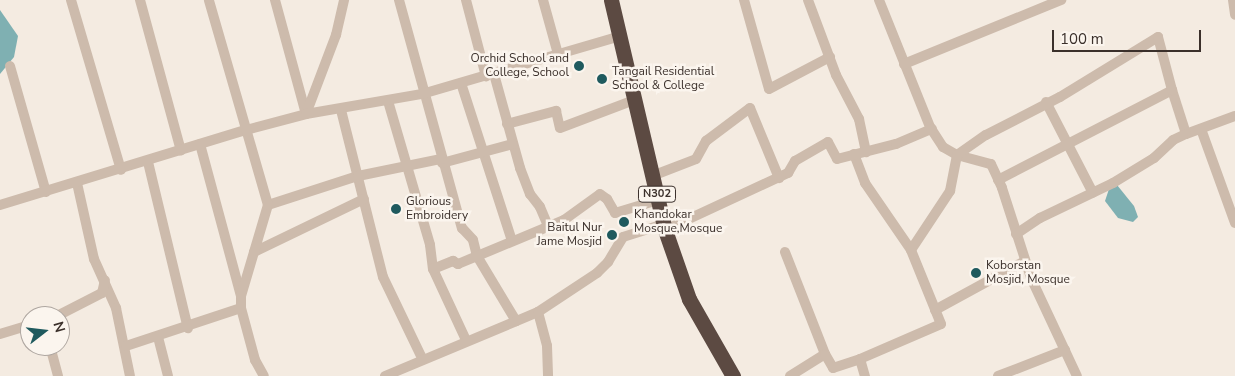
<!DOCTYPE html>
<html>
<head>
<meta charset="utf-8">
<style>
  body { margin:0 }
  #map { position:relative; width:1235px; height:376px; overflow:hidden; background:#f4ebe1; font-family:"Nunito Sans",sans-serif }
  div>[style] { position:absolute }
  .water>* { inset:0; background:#7fb0b2 }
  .minor>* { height:10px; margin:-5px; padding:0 5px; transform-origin:5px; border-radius:5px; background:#cdbbac }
  .highway>* { height:15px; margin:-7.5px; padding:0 7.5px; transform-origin:7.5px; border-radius:7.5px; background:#5c4a42 }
  .dots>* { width:14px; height:14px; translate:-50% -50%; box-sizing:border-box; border:2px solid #fbf5ee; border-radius:50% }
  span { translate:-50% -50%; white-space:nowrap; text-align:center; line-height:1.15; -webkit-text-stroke:5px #fbf5ee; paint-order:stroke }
  .shield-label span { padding:1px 4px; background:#fbf5ee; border:1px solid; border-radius:4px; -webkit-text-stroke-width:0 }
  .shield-label { font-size:11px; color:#3b302b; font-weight:700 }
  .poi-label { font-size:12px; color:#3b302b }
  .right { translate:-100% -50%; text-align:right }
  .left { translate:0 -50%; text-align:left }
  .north { position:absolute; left:20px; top:306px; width:50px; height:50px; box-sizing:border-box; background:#fbf5ee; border:1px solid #aea6a0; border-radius:50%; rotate:74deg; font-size:14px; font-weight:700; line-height:20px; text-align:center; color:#3b302b }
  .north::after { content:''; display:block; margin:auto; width:18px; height:22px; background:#1f5a5e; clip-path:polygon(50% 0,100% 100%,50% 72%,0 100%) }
  .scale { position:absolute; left:1052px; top:30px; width:149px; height:22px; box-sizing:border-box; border:2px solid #3b302b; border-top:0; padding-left:6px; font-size:15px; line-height:18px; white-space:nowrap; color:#3b302b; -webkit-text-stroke:4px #fbf5ee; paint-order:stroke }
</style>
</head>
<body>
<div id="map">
  <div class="water">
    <i style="clip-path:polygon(0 10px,18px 36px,14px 57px,0 74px)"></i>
    <i style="clip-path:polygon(1117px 185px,1134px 206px,1138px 217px,1133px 222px,1118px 218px,1105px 201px,1109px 189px)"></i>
  </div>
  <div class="minor">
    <i style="left:71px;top:0;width:177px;rotate:73.6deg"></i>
    <i style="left:140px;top:0;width:156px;rotate:74.8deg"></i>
    <i style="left:275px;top:0;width:118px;rotate:74.8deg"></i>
    <i style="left:399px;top:0;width:237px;rotate:74.6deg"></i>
    <i style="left:462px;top:228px;width:16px;rotate:47deg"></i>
    <i style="left:473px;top:240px;width:16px;rotate:76deg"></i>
    <i style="left:477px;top:256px;width:76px;rotate:59deg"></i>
    <i style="left:466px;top:0;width:79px;rotate:75.3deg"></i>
    <i style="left:543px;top:0;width:56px;rotate:74.5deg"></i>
    <i style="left:744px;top:0;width:92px;rotate:74.3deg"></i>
    <i style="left:769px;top:89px;width:69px;rotate:-27.7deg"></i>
    <i style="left:808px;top:0;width:80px;rotate:69.5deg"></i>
    <i style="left:836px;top:75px;width:50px;rotate:62.4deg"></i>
    <i style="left:859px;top:119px;width:34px;rotate:78deg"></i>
    <i style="left:879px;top:0;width:137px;rotate:68.1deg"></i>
    <i style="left:930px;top:127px;width:24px;rotate:57deg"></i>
    <i style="left:943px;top:147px;width:16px;rotate:30deg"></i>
    <i style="left:957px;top:155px;width:35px;rotate:15deg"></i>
    <i style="left:991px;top:164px;width:26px;rotate:65deg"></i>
    <i style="left:1002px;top:188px;width:95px;rotate:72.1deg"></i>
    <i style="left:1031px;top:278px;width:108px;rotate:64.9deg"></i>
    <i style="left:1233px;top:0;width:15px;rotate:82deg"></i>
    <i style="left:904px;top:64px;width:170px;rotate:-22.2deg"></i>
    <i style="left:10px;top:66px;width:131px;rotate:74.1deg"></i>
    <i style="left:494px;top:74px;width:98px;rotate:74.5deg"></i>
    <i style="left:520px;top:168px;width:28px;rotate:69deg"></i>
    <i style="left:530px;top:194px;width:16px;rotate:52deg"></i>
    <i style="left:540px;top:207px;width:21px;rotate:67deg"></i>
    <i style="left:461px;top:83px;width:166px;rotate:72.1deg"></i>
    <i style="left:388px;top:101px;width:150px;rotate:73.7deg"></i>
    <i style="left:430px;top:245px;width:24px;rotate:83deg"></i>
    <i style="left:433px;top:269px;width:78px;rotate:65.1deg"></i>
    <i style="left:1046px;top:102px;width:102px;rotate:62.7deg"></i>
    <i style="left:341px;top:110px;width:172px;rotate:75.9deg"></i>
    <i style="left:383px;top:277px;width:90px;rotate:64.3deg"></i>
    <i style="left:306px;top:114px;width:85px;rotate:-69.2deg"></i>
    <i style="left:336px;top:35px;width:36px;rotate:-77deg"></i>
    <i style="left:507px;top:124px;width:51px;rotate:-14.9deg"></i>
    <i style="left:556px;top:111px;width:17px;rotate:77deg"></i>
    <i style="left:560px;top:128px;width:79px;rotate:-20.7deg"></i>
    <i style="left:1201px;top:129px;width:100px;rotate:70.1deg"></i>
    <i style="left:200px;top:144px;width:157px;rotate:74.9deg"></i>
    <i style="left:854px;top:154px;width:31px;rotate:69deg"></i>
    <i style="left:865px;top:183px;width:81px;rotate:55.5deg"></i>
    <i style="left:148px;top:162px;width:171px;rotate:76.5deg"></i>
    <i style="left:442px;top:163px;width:73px;rotate:-15deg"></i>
    <i style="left:652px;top:176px;width:47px;rotate:-21.1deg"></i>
    <i style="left:696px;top:159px;width:21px;rotate:-61deg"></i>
    <i style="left:706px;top:141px;width:55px;rotate:-36.9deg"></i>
    <i style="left:750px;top:108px;width:76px;rotate:67.5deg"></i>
    <i style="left:998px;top:180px;width:196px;rotate:-27.3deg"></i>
    <i style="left:1172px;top:90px;width:46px;rotate:72.3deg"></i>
    <i style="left:1186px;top:134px;width:52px;rotate:-20.2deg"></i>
    <i style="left:77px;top:183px;width:78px;rotate:77.4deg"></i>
    <i style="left:94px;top:259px;width:54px;rotate:65.8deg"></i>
    <i style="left:116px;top:308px;width:69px;rotate:78.4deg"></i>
    <i style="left:0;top:205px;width:257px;rotate:-17deg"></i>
    <i style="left:246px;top:130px;width:62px;rotate:-14.9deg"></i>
    <i style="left:306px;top:114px;width:118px;rotate:-9.8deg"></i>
    <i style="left:422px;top:94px;width:206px;rotate:-16.3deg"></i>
    <i style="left:268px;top:205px;width:95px;rotate:-17.9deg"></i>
    <i style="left:358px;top:176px;width:85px;rotate:-11.6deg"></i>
    <i style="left:665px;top:230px;width:136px;rotate:-24.9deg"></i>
    <i style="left:788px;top:173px;width:14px;rotate:-60deg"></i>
    <i style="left:795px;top:161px;width:38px;rotate:-30deg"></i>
    <i style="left:828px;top:142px;width:19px;rotate:62deg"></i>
    <i style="left:837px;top:159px;width:61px;rotate:-14.3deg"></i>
    <i style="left:896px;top:144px;width:39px;rotate:-23deg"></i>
    <i style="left:1016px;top:234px;width:29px;rotate:-34deg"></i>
    <i style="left:1040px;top:218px;width:81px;rotate:-25.6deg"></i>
    <i style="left:1113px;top:183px;width:48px;rotate:-31.4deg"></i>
    <i style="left:1154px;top:158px;width:26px;rotate:-43deg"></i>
    <i style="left:1173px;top:140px;width:14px;rotate:-25deg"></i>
    <i style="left:254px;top:252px;width:122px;rotate:-25.7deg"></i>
    <i style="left:785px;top:252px;width:110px;rotate:68.6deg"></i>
    <i style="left:433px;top:269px;width:22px;rotate:-22deg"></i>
    <i style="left:453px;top:261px;width:6px;rotate:31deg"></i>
    <i style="left:458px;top:264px;width:115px;rotate:-22.5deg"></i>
    <i style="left:564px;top:220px;width:44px;rotate:-35.8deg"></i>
    <i style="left:600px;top:194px;width:9px;rotate:36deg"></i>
    <i style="left:607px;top:199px;width:16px;rotate:60deg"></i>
    <i style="left:615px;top:213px;width:45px;rotate:-16.8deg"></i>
    <i style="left:241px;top:308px;width:54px;rotate:74.9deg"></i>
    <i style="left:255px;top:360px;width:18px;rotate:61deg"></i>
    <i style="left:935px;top:310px;width:102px;rotate:-28.6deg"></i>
    <i style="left:538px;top:312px;width:35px;rotate:75deg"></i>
    <i style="left:547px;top:346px;width:30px;rotate:88deg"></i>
    <i style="left:57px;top:316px;width:51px;rotate:-27.1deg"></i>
    <i style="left:102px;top:293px;width:13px;rotate:-77deg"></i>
    <i style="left:0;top:334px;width:31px;rotate:-17deg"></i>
    <i style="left:158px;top:337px;width:40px;rotate:75.6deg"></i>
    <i style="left:50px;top:346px;width:31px;rotate:75deg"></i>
    <i style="left:126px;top:346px;width:121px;rotate:-18.3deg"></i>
    <i style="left:241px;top:308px;width:12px;rotate:-90deg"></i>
    <i style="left:241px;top:296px;width:95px;rotate:-73.5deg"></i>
    <i style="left:268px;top:205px;width:213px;rotate:-106.1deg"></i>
    <i style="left:860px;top:359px;width:88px;rotate:-23.4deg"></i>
    <i style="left:941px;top:324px;width:80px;rotate:-112.1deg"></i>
    <i style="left:911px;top:250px;width:71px;rotate:-56.5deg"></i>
    <i style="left:950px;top:191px;width:37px;rotate:-79deg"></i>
    <i style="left:957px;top:155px;width:35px;rotate:-35deg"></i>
    <i style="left:986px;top:135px;width:83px;rotate:-27.2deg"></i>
    <i style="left:1060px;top:97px;width:115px;rotate:-31.5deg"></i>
    <i style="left:1158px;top:37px;width:55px;rotate:75.2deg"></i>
    <i style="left:385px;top:376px;width:166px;rotate:-22.7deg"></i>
    <i style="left:538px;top:312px;width:71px;rotate:-33.5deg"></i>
    <i style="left:597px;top:273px;width:16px;rotate:-45deg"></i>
    <i style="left:608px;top:262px;width:29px;rotate:-59deg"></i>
    <i style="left:623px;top:237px;width:43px;rotate:-17.6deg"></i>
    <i style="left:790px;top:376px;width:41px;rotate:-32.2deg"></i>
    <i style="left:825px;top:354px;width:16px;rotate:60deg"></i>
    <i style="left:833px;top:368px;width:28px;rotate:-18deg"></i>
    <i style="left:860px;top:359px;width:18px;rotate:74deg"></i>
    <i style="left:998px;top:376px;width:72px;rotate:-21.2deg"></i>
  </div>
  <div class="highway">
    <i style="left:611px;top:0;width:236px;rotate:76.8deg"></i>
    <i style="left:665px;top:230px;width:73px;rotate:70.8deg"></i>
    <i style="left:689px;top:299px;width:89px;rotate:60.3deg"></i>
  </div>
  <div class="dots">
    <i style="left:579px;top:66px;background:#1f5a5e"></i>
    <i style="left:602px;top:79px;background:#1f5a5e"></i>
    <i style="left:396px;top:209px;background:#1f5a5e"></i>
    <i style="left:624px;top:222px;background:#1f5a5e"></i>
    <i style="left:612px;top:235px;background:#1f5a5e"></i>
    <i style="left:976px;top:273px;background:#1f5a5e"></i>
  </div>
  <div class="shield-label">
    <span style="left:657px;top:194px">N302</span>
  </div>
  <div class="poi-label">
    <span class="right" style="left:569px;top:66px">Orchid School and<br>College, School</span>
    <span class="left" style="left:612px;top:79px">Tangail Residential<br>School &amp; College</span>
    <span class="left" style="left:406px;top:209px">Glorious<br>Embroidery</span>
    <span class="left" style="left:634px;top:222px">Khandokar<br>Mosque,Mosque</span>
    <span class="right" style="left:602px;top:235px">Baitul Nur<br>Jame Mosjid</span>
    <span class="left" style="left:986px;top:273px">Koborstan<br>Mosjid, Mosque</span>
  </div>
  <div class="north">N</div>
  <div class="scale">100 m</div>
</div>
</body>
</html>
